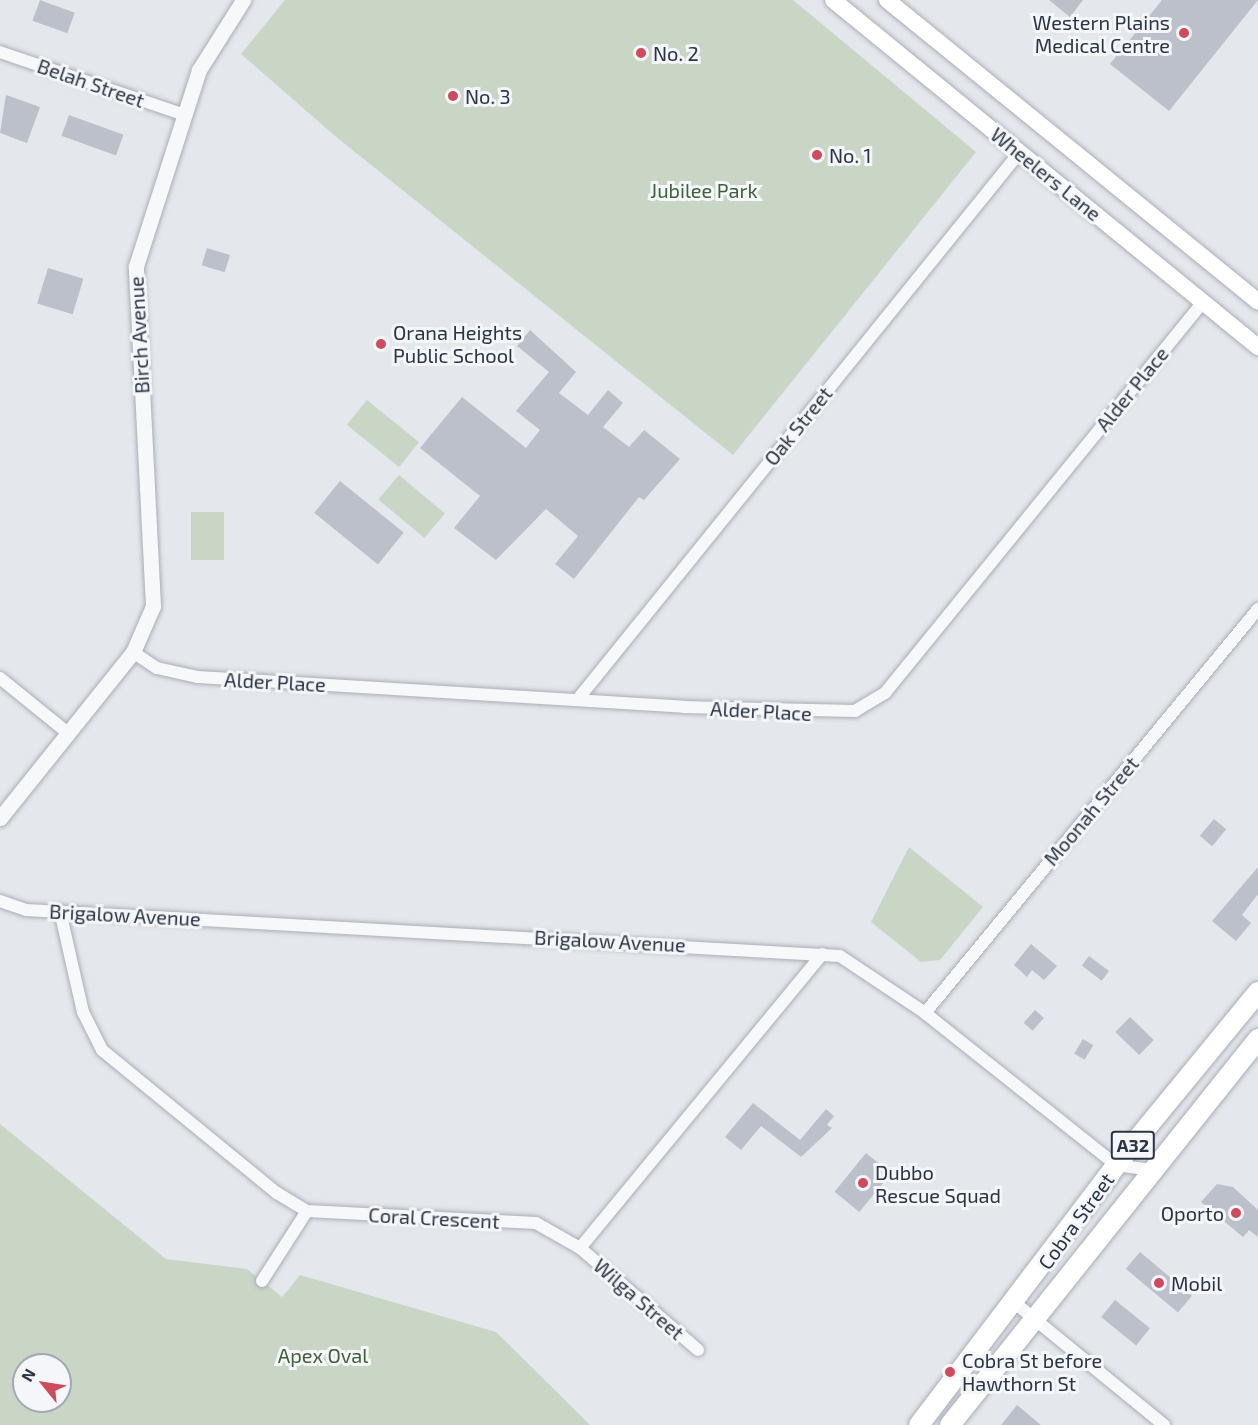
<!DOCTYPE html>
<html>
<head>
<meta charset="utf-8">
<style>
  body { margin:0 }
  #map { position:relative; width:1258px; height:1425px; overflow:hidden; background:#e4e7ec; font-family:"Exo 2",sans-serif }
  div>[style] { position:absolute }
  .green>* { inset:0; background:#c9d6c5; transform-origin:0 0 }
  .building>* { inset:0; background:#bbc0ca; transform-origin:0 0 }
  .roads { filter:drop-shadow(0 0 2px #a9aeb7) drop-shadow(0 0 2px #a9aeb7) }
  .minor>* { height:12px; margin:-6px; padding:0 6px; transform-origin:6px; border-radius:6px; background:#f7f8fa }
  .tertiary>* { height:15px; margin:-7.5px; padding:0 7.5px; transform-origin:7.5px; border-radius:7.5px; background:#f7f8fa }
  .secondary>* { height:16px; margin:-8px; padding:0 8px; transform-origin:8px; border-radius:8px; background:#fff }
  .trunk>* { height:20px; margin:-10px; padding:0 10px; transform-origin:10px; border-radius:10px; background:#fff }
  .dots>* { width:16px; height:16px; translate:-50% -50%; box-sizing:border-box; border:3px solid #f4f6f9; border-radius:50% }
  span { translate:-50% -50%; white-space:nowrap; text-align:center; line-height:1.15; -webkit-text-stroke:6px #f4f6f9; paint-order:stroke }
  .shield-label span { padding:2px 4px; background:#f4f6f9; border:2px solid; border-radius:4px; -webkit-text-stroke-width:0 }
  .shield-label { font-size:18px; color:#2b3445; font-weight:700 }
  .poi-label { font-size:20px; color:#2b3445 }
  .right { translate:-100% -50%; text-align:right }
  .left { translate:0 -50%; text-align:left }
  .street-label { font-size:20px; color:#2b3445 }
  .park-label { font-size:20px; color:#3f6138 }
  .north { position:absolute; left:12px; top:1353px; width:60px; height:60px; box-sizing:border-box; background:#f4f6f9; border:2px solid #a4a8b1; border-radius:50%; rotate:300deg; font-size:16px; font-weight:700; line-height:24px; text-align:center; color:#2b3445 }
  .north::after { content:''; display:block; margin:auto; width:21px; height:27px; background:#d1495b; clip-path:polygon(50% 0,100% 100%,50% 72%,0 100%) }
</style>
</head>
<body>
<div id="map">
  <div class="green">
    <i style="clip-path:polygon(285px 0,793px 0,976px 152px,733px 455px,335px 136px,241px 54px)"></i>
    <i style="left:367px;top:400px;width:67px;height:32px;rotate:39deg"></i>
    <i style="left:399px;top:475px;width:60px;height:32px;rotate:40deg"></i>
    <i style="left:191px;top:512px;width:33px;height:48px"></i>
    <i style="clip-path:polygon(909px 847px,983px 907px,940px 960px,921px 962px,871px 922px)"></i>
    <i style="clip-path:polygon(evenodd,0 1124px,166px 1259px,247px 1269px,282px 1297px,300px 1275px,496px 1332px,590px 1425px,0 1425px,0 1124px,24px 1365px,60px 1365px,60px 1401px,24px 1401px,24px 1365px)"></i>
  </div>
  <div class="building">
    <i style="left:40px;top:0;width:37px;height:22px;rotate:20deg"></i>
    <i style="clip-path:polygon(1049px 0,1083px 0,1070px 17px)"></i>
    <i style="clip-path:polygon(1162px 0,1258px 0,1169px 111px,1110px 64px)"></i>
    <i style="clip-path:polygon(6px 95px,40px 107px,27px 143px,0 133px)"></i>
    <i style="left:69px;top:115px;width:58px;height:22px;rotate:20deg"></i>
    <i style="left:207px;top:248px;width:24px;height:18px;rotate:17deg"></i>
    <i style="left:48px;top:268px;width:37px;height:37px;rotate:17deg"></i>
    <i style="clip-path:polygon(530px 330px,576px 372px,559px 393px,588px 415px,608px 390px,623px 403px,603px 427px,629px 447px,644px 430px,680px 459px,644px 500px,639px 497px,574px 579px,555px 564px,578px 536px,546px 509px,496px 560px,454px 528px,480px 496px,420px 448px,462px 397px,526px 448px,540px 430px,516px 411px,549px 372px,517px 346px)"></i>
    <i style="left:340px;top:481px;width:82px;height:41px;rotate:39deg"></i>
    <i style="left:1214px;top:819px;width:16px;height:22px;rotate:40deg"></i>
    <i style="clip-path:polygon(1258px 867px,1258px 894px,1242px 915px,1251px 923px,1236px 941px,1212px 921px)"></i>
    <i style="clip-path:polygon(1031px 944px,1057px 966px,1044px 980px,1032px 970px,1027px 977px,1014px 965px)"></i>
    <i style="left:1089px;top:956px;width:25px;height:12px;rotate:37deg"></i>
    <i style="left:1035px;top:1010px;width:12px;height:17px;rotate:42deg"></i>
    <i style="left:1130px;top:1017px;width:33px;height:21px;rotate:44deg"></i>
    <i style="left:1083px;top:1039px;width:12px;height:17px;rotate:31deg"></i>
    <i style="clip-path:polygon(753px 1103px,800px 1140px,826px 1109px,834px 1116px,827px 1125px,832px 1128px,801px 1157px,761px 1126px,741px 1150px,725px 1137px)"></i>
    <i style="left:866px;top:1153px;width:32px;height:50px;rotate:39deg"></i>
    <i style="clip-path:polygon(1217px 1184px,1233px 1187px,1258px 1210px,1258px 1237px,1249px 1230px,1243px 1237px,1201px 1202px)"></i>
    <i style="left:1140px;top:1252px;width:68px;height:22px;rotate:40deg"></i>
    <i style="left:1115px;top:1300px;width:45px;height:22px;rotate:39deg"></i>
    <i style="clip-path:polygon(1017px 1405px,1041px 1425px,1001px 1425px)"></i>
  </div>
  <div class="roads">
    <div class="minor">
      <i style="left:0;top:52px;width:192px;rotate:18.8deg"></i>
      <i style="left:133px;top:652px;width:29px;rotate:34deg"></i>
      <i style="left:157px;top:668px;width:42px;rotate:12.4deg"></i>
      <i style="left:198px;top:677px;width:487px;rotate:3.5deg"></i>
      <i style="left:684px;top:707px;width:171px;rotate:1.3deg"></i>
      <i style="left:855px;top:711px;width:35px;rotate:-31deg"></i>
      <i style="left:885px;top:693px;width:504px;rotate:-50.88deg"></i>
      <i style="left:0;top:678px;width:87px;rotate:39deg"></i>
      <i style="left:578px;top:699px;width:702px;rotate:-51.07deg"></i>
      <i style="left:0;top:901px;width:28px;rotate:19deg"></i>
      <i style="left:26px;top:910px;width:815px;rotate:3.23deg"></i>
      <i style="left:840px;top:956px;width:102px;rotate:33.8deg"></i>
      <i style="left:925px;top:1013px;width:244px;rotate:38.5deg"></i>
      <i style="left:1116px;top:1165px;width:35px;rotate:8deg"></i>
      <i style="left:60px;top:911px;width:104px;rotate:77.2deg"></i>
      <i style="left:83px;top:1012px;width:42px;rotate:63.4deg"></i>
      <i style="left:102px;top:1050px;width:226px;rotate:39.3deg"></i>
      <i style="left:277px;top:1193px;width:35px;rotate:31deg"></i>
      <i style="left:307px;top:1211px;width:229px;rotate:3deg"></i>
      <i style="left:536px;top:1223px;width:51px;rotate:29.6deg"></i>
      <i style="left:580px;top:1248px;width:381px;rotate:-50.5deg"></i>
      <i style="left:925px;top:1013px;width:524px;rotate:-50.5deg"></i>
      <i style="left:580px;top:1248px;width:156px;rotate:40.8deg"></i>
      <i style="left:262px;top:1281px;width:83px;rotate:-57.3deg"></i>
      <i style="left:1015px;top:1303px;width:193px;rotate:39.3deg"></i>
    </div>
    <div class="tertiary">
      <i style="left:0;top:818px;width:213px;rotate:-51.3deg"></i>
      <i style="left:133px;top:652px;width:50px;rotate:-66.5deg"></i>
      <i style="left:153px;top:606px;width:340px;rotate:-92.9deg"></i>
      <i style="left:136px;top:266px;width:206px;rotate:-72.2deg"></i>
      <i style="left:199px;top:70px;width:83px;rotate:-57.8deg"></i>
    </div>
    <div class="secondary">
      <i style="left:833px;top:0;width:549px;rotate:39.23deg"></i>
      <i style="left:887px;top:0;width:478px;rotate:39.1deg"></i>
    </div>
    <div class="trunk">
      <i style="left:919px;top:1425px;width:326px;rotate:-52.8deg"></i>
      <i style="left:1116px;top:1165px;width:224px;rotate:-50.6deg"></i>
      <i style="left:950px;top:1425px;width:494px;rotate:-51.4deg"></i>
    </div>
  </div>
  <div class="dots">
    <i style="left:1184px;top:33px;background:#d1495b"></i>
    <i style="left:641px;top:53px;background:#d1495b"></i>
    <i style="left:453px;top:96px;background:#d1495b"></i>
    <i style="left:817px;top:155px;background:#d1495b"></i>
    <i style="left:381px;top:344px;background:#d1495b"></i>
    <i style="left:863px;top:1183px;background:#d1495b"></i>
    <i style="left:1236px;top:1213px;background:#d1495b"></i>
    <i style="left:1159px;top:1283px;background:#d1495b"></i>
    <i style="left:950px;top:1372px;background:#d1495b"></i>
  </div>
  <div class="shield-label">
    <span style="left:1133px;top:1145px">A32</span>
  </div>
  <div class="poi-label">
    <span class="right" style="left:1170px;top:34px">Western Plains<br>Medical Centre</span>
    <span class="left" style="left:653px;top:53px">No. 2</span>
    <span class="left" style="left:465px;top:96px">No. 3</span>
    <span class="left" style="left:829px;top:155px">No. 1</span>
    <span class="left" style="left:393px;top:344px">Orana Heights<br>Public School</span>
    <span class="left" style="left:875px;top:1184px">Dubbo<br>Rescue Squad</span>
    <span class="right" style="left:1224px;top:1213px">Oporto</span>
    <span class="left" style="left:1171px;top:1283px">Mobil</span>
    <span class="left" style="left:962px;top:1372px">Cobra St before<br>Hawthorn St</span>
  </div>
  <div class="street-label">
    <span style="left:91px;top:83px;rotate:19deg">Belah Street</span>
    <span style="left:1046px;top:174px;rotate:39deg">Wheelers Lane</span>
    <span style="left:139px;top:335px;rotate:-93deg">Birch Avenue</span>
    <span style="left:1132px;top:389px;rotate:-51deg">Alder Place</span>
    <span style="left:798px;top:426px;rotate:-51deg">Oak Street</span>
    <span style="left:275px;top:682px;rotate:3deg">Alder Place</span>
    <span style="left:761px;top:711px;rotate:3deg">Alder Place</span>
    <span style="left:1091px;top:811px;rotate:-50deg">Moonah Street</span>
    <span style="left:125px;top:915px;rotate:3deg">Brigalow Avenue</span>
    <span style="left:610px;top:941px;rotate:3deg">Brigalow Avenue</span>
    <span style="left:434px;top:1218px;rotate:3deg">Coral Crescent</span>
    <span style="left:1076px;top:1221px;rotate:-54deg">Cobra Street</span>
    <span style="left:639px;top:1299px;rotate:41deg">Wilga Street</span>
  </div>
  <div class="park-label">
    <span style="left:704px;top:190px">Jubilee Park</span>
    <span style="left:323px;top:1355px">Apex Oval</span>
  </div>
  <div class="north">N</div>
</div>
</body>
</html>
